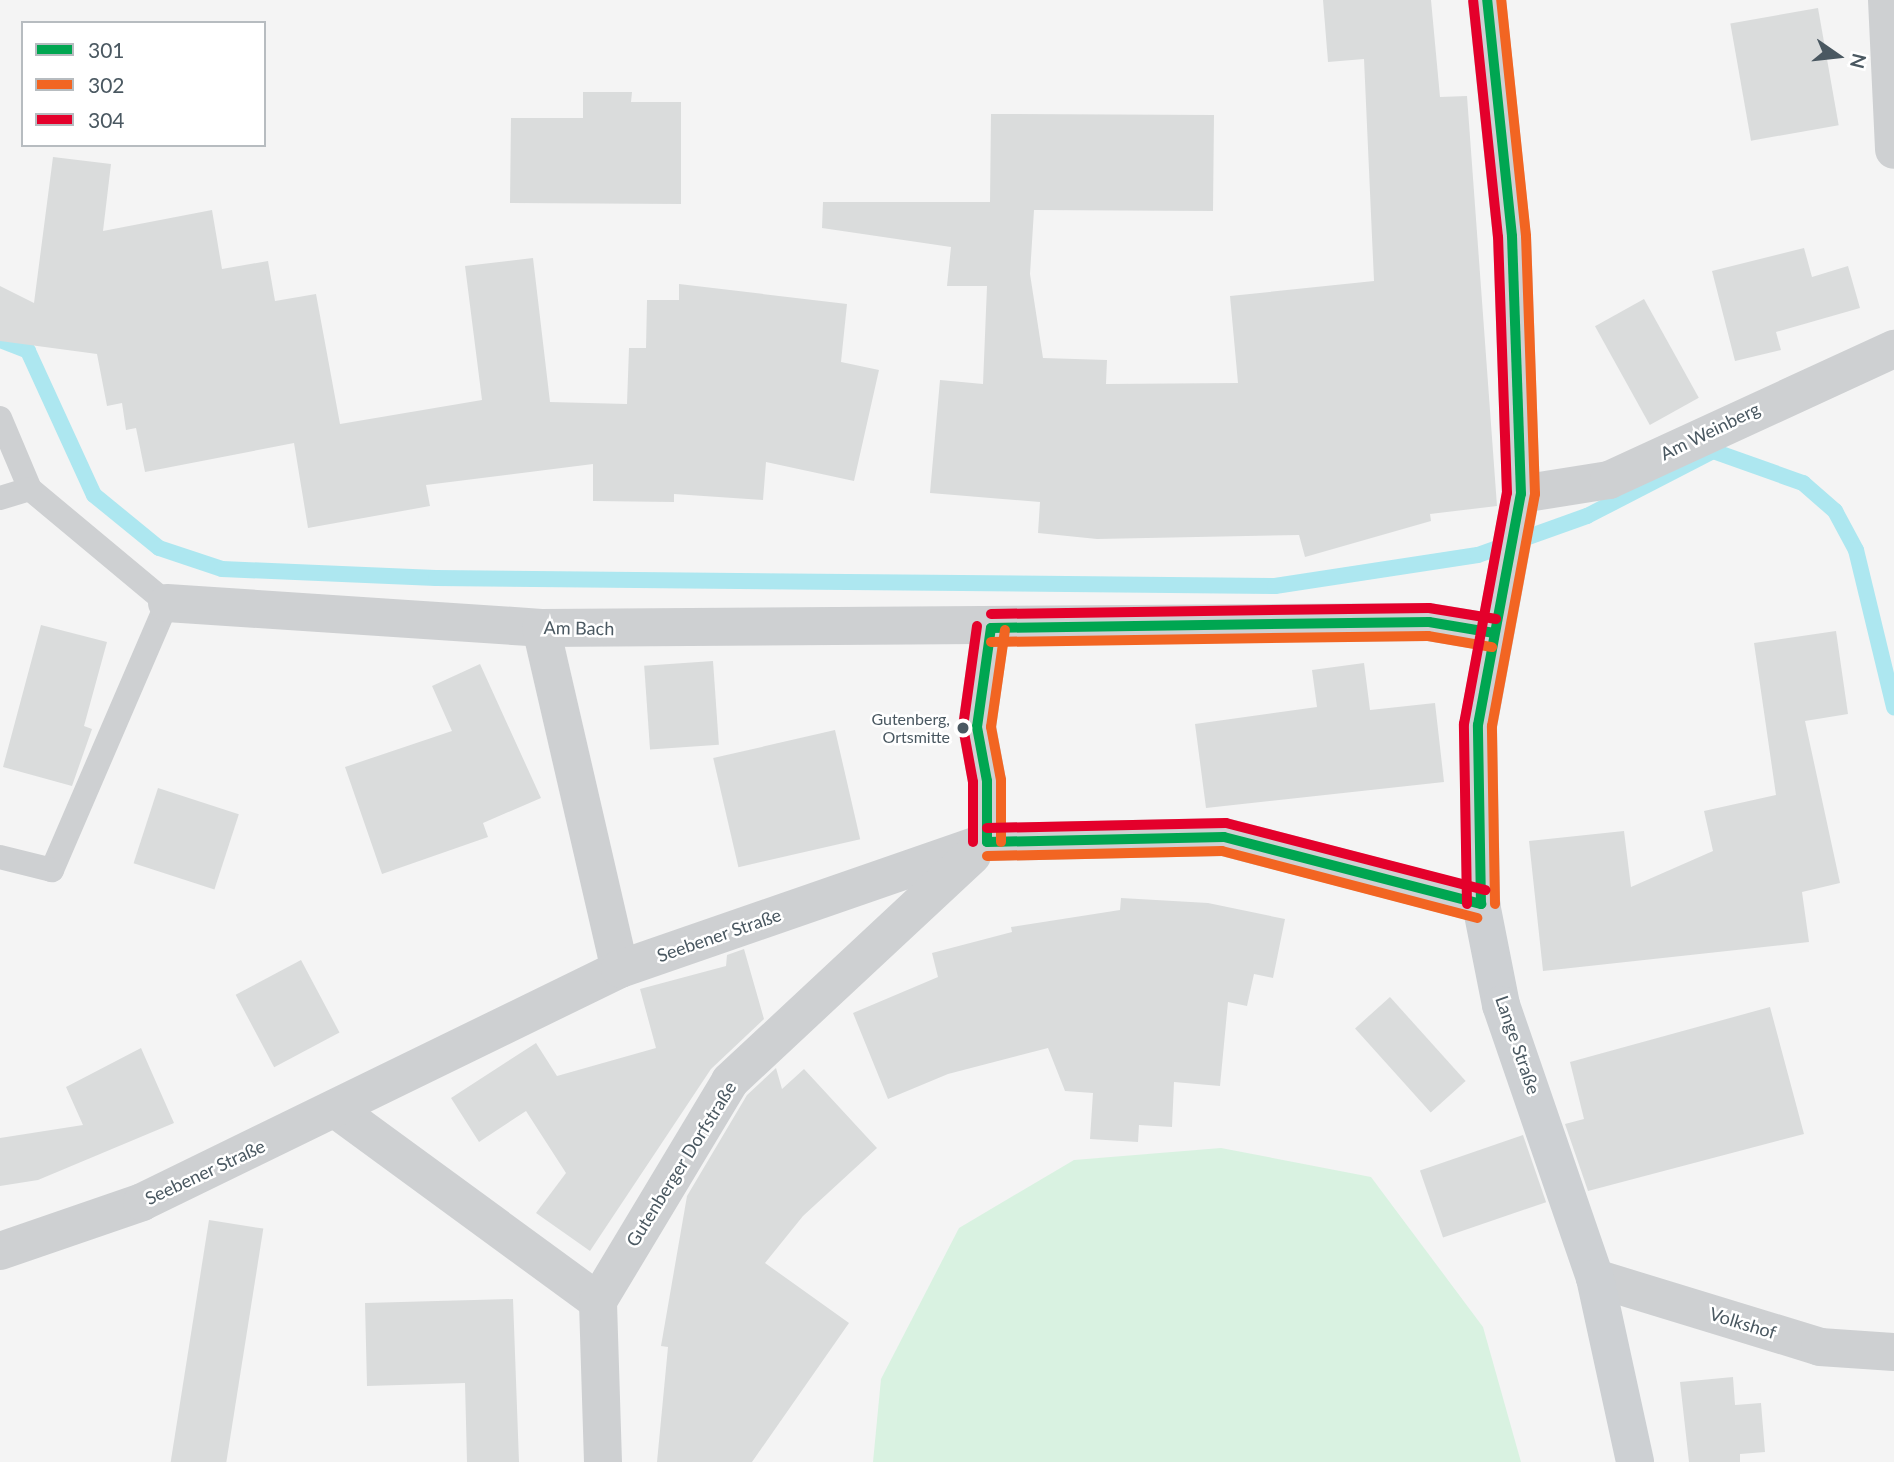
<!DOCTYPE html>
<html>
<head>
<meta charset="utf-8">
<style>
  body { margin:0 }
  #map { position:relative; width:1894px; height:1462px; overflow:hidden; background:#f4f4f4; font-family:Lato,sans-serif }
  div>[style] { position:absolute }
  .green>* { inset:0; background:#d9f2e1 }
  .stream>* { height:16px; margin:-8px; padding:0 8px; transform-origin:8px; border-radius:8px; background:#ade7f0 }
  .building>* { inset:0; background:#dadcdc; transform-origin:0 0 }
  .lane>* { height:24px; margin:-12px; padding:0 12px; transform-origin:12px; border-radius:12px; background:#ced0d2 }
  .street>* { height:38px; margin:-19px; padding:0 19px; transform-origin:19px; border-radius:19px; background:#ced0d2 }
  .secondary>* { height:38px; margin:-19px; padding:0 19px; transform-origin:19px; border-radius:19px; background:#cdd0d3 }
  .bus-1>* { height:10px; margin:-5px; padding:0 5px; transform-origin:5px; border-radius:5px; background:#00a651 }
  .bus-2>* { height:10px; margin:-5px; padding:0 5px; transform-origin:5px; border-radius:5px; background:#f26522 }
  .bus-3>* { height:10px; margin:-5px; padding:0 5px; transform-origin:5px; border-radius:5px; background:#e4002b }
  .dots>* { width:19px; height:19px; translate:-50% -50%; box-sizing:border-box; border:4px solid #fff; border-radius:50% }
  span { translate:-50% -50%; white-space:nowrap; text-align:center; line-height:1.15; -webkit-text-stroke:5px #fff; paint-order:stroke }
  .bus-label { font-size:16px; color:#4a5861 }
  .right { translate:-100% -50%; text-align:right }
  .street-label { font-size:18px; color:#4a5861 }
  .legend { position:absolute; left:21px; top:21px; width:245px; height:126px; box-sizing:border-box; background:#fff; border:2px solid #b7bcc0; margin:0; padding:9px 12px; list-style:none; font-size:21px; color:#4a5861 }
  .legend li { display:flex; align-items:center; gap:14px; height:35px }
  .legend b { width:35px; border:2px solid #b7bcc0 }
  .north { position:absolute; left:1803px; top:21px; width:70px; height:70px; -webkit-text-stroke:5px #fff; paint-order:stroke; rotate:104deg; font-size:19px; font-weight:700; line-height:28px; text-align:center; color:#4a5861 }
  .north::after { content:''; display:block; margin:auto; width:24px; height:32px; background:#4a5861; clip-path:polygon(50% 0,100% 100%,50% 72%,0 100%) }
</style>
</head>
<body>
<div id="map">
  <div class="green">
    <i style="clip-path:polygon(1221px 1148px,1371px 1177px,1483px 1327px,1521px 1462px,873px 1462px,881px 1379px,959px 1228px,1074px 1160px)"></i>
  </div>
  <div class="stream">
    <i style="left:0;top:340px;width:30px;rotate:21deg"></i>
    <i style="left:28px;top:351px;width:158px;rotate:65.4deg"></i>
    <i style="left:94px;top:495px;width:84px;rotate:39.2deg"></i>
    <i style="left:159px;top:548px;width:66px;rotate:18.4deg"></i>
    <i style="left:222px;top:569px;width:214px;rotate:2.4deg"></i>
    <i style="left:436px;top:578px;width:839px;rotate:0.55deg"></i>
    <i style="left:1275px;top:586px;width:205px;rotate:-8.7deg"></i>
    <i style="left:1478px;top:555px;width:116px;rotate:-19.7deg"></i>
    <i style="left:1587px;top:516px;width:142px;rotate:-27.3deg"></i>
    <i style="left:1713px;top:451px;width:96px;rotate:19.6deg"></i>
    <i style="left:1803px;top:483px;width:43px;rotate:41.2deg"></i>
    <i style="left:1835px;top:511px;width:44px;rotate:61.7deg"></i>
    <i style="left:1856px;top:550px;width:162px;rotate:76.4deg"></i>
  </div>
  <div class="building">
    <i style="clip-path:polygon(1323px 0,1431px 0,1440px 97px,1467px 96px,1497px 506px,1430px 514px,1431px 521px,1305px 557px,1299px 535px,1097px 539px,1038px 533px,1040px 502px,930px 493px,940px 380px,983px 384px,987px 286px,947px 286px,951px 247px,822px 228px,823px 202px,990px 202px,991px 114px,1214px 115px,1213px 211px,1034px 210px,1030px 274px,1043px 358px,1107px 360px,1106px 384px,1238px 383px,1230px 296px,1374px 281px,1364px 59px,1328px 62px)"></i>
    <i style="left:1818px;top:8px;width:119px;height:89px;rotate:80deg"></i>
    <i style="clip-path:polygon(583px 92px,632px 92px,631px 102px,681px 102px,681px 204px,510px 203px,511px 118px,583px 118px)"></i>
    <i style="clip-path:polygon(53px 157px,111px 164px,103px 231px,212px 210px,222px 269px,268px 261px,275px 301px,316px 294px,340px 424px,482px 400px,465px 266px,533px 258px,550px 402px,627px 404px,629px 348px,646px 348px,647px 300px,679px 300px,679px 284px,847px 304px,841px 362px,879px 370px,854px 481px,766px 462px,763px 500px,674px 494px,674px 502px,593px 501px,593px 464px,426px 485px,430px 506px,308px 528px,294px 443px,145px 472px,136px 428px,126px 430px,122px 403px,107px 406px,97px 354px,0 341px,0 286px,34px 303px)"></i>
    <i style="clip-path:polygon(1804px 248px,1812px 277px,1848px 266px,1860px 308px,1776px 332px,1781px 350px,1735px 361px,1712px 271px)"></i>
    <i style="left:1644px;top:299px;width:113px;height:56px;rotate:61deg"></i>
    <i style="clip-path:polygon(41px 625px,107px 642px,84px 726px,92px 729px,72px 786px,3px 767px)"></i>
    <i style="clip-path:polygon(1836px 631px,1848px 714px,1805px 721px,1840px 883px,1802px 892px,1809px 942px,1543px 971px,1529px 841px,1624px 831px,1631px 887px,1713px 851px,1704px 811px,1776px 795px,1754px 643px)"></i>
    <i style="left:713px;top:661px;width:84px;height:69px;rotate:86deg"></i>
    <i style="clip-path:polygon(1364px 663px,1370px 710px,1435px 703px,1444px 782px,1206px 808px,1195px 724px,1317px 707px,1312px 670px)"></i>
    <i style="clip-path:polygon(480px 664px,541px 798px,483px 823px,488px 837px,382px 874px,345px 767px,452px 731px,432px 686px)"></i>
    <i style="left:835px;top:730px;width:112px;height:125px;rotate:77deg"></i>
    <i style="left:158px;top:788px;width:85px;height:79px;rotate:18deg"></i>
    <i style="clip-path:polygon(1121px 898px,1208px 903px,1285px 919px,1273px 978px,1254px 974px,1247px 1006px,1228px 1002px,1220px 1086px,1174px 1082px,1172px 1127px,1139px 1125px,1138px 1142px,1090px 1139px,1093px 1093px,1065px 1091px,1048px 1048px,948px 1074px,888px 1099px,853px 1013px,938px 977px,932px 953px,1012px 932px,1011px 927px,1120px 910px)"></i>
    <i style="clip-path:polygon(744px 949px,764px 1019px,711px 1069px,590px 1251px,536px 1213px,566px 1173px,526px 1111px,479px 1142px,451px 1098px,536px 1043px,557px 1076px,656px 1048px,640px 989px,726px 966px,727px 955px)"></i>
    <i style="left:301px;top:960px;width:82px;height:74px;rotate:62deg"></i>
    <i style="left:1390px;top:997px;width:113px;height:47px;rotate:48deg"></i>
    <i style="clip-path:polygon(1770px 1007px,1804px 1134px,1588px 1191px,1565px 1124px,1584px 1119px,1570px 1062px)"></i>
    <i style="clip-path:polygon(141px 1048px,174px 1123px,38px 1180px,0 1186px,0 1138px,83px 1125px,66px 1087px)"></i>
    <i style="clip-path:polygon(776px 1068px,782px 1089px,804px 1069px,877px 1148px,803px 1216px,765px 1263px,849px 1323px,752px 1462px,657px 1462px,668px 1347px,661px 1346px,687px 1196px,747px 1095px)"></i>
    <i style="left:1523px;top:1135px;width:71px;height:109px;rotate:71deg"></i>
    <i style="left:209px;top:1220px;width:55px;height:245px;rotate:9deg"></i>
    <i style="clip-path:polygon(513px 1299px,519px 1462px,467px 1462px,465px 1383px,367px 1386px,365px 1303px)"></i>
    <i style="clip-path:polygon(1733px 1377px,1735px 1405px,1761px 1403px,1765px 1452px,1740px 1454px,1740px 1462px,1689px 1462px,1680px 1382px)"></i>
  </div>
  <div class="lane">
    <i style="left:0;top:418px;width:77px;rotate:67.1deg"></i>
    <i style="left:30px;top:489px;width:178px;rotate:39.8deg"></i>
    <i style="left:167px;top:603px;width:291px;rotate:113.3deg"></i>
    <i style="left:52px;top:870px;width:54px;rotate:-166deg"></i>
    <i style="left:0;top:498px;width:31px;rotate:-17deg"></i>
  </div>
  <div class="street">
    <i style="left:1887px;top:0;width:150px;rotate:87.3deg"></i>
    <i style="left:1521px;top:494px;width:89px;rotate:-9deg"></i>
    <i style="left:1609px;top:480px;width:314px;rotate:-24.7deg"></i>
    <i style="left:167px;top:603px;width:375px;rotate:3.8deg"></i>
    <i style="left:541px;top:628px;width:888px;rotate:-0.39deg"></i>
    <i style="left:1429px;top:622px;width:66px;rotate:9.6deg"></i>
    <i style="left:541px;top:628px;width:350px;rotate:77deg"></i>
    <i style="left:987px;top:842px;width:61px;rotate:-90deg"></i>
    <i style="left:987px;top:781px;width:55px;rotate:-100.5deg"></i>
    <i style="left:977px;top:727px;width:100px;rotate:-82deg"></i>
    <i style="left:338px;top:1111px;width:322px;rotate:36.2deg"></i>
    <i style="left:0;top:1251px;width:150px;rotate:-19deg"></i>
    <i style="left:142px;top:1202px;width:532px;rotate:-25.99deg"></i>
    <i style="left:620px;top:969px;width:388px;rotate:-19.1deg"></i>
    <i style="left:987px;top:842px;width:237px;rotate:-1.2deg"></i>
    <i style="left:1224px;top:837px;width:266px;rotate:14.6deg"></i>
    <i style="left:1595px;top:1278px;width:235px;rotate:17deg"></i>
    <i style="left:1820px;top:1347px;width:74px;rotate:3.9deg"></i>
    <i style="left:603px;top:1462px;width:161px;rotate:-91.8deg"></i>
    <i style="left:598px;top:1301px;width:257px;rotate:-59deg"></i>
    <i style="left:730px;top:1081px;width:331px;rotate:-43deg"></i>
  </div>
  <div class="secondary">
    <i style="left:1487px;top:0;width:237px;rotate:84deg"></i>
    <i style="left:1512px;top:236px;width:258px;rotate:88deg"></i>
    <i style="left:1521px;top:494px;width:235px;rotate:100.5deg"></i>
    <i style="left:1478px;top:725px;width:179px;rotate:89deg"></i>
    <i style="left:1481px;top:904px;width:103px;rotate:78.8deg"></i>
    <i style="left:1501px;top:1005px;width:289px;rotate:71deg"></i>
    <i style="left:1595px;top:1278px;width:188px;rotate:77.7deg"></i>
  </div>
  <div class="bus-1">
    <i style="left:991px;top:628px;width:438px;rotate:-0.8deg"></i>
    <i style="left:1429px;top:622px;width:66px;rotate:9.6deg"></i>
    <i style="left:987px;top:842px;width:237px;rotate:-1.2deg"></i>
    <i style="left:1224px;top:837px;width:266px;rotate:14.6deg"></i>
    <i style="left:987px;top:842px;width:61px;rotate:-90deg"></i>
    <i style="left:987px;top:781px;width:55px;rotate:-100.5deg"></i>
    <i style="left:977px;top:727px;width:100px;rotate:-82deg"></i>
    <i style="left:1481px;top:904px;width:179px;rotate:-91deg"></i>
    <i style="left:1478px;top:725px;width:235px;rotate:-79.5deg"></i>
    <i style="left:1521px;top:494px;width:258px;rotate:-92deg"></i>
    <i style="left:1512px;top:236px;width:237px;rotate:-96deg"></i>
  </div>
  <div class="bus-2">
    <i style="left:991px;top:642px;width:437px;rotate:-0.8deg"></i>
    <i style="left:1428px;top:636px;width:65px;rotate:9.8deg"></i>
    <i style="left:1001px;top:842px;width:62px;rotate:-90deg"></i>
    <i style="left:1001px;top:780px;width:54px;rotate:-100.7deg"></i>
    <i style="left:991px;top:727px;width:98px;rotate:-81.8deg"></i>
    <i style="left:987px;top:856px;width:235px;rotate:-1.2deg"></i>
    <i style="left:1222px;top:851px;width:264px;rotate:14.7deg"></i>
    <i style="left:1495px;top:904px;width:178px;rotate:-91deg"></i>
    <i style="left:1492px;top:726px;width:236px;rotate:-79.5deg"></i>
    <i style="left:1535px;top:494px;width:258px;rotate:-92deg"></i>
    <i style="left:1526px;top:236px;width:237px;rotate:-96deg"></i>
  </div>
  <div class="bus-3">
    <i style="left:991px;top:614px;width:438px;rotate:-0.8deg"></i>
    <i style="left:1429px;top:608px;width:68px;rotate:9.3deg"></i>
    <i style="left:987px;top:828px;width:239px;rotate:-1.2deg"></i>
    <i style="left:1226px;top:823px;width:268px;rotate:14.5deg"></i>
    <i style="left:973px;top:842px;width:60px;rotate:-90deg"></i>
    <i style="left:973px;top:782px;width:56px;rotate:-100.3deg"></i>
    <i style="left:963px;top:727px;width:102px;rotate:-82.1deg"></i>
    <i style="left:1467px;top:904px;width:180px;rotate:-91deg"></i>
    <i style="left:1464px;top:724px;width:235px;rotate:-79.5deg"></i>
    <i style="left:1507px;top:493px;width:256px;rotate:-92deg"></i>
    <i style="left:1498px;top:237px;width:237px;rotate:-96deg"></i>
  </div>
  <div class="dots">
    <i style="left:963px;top:728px;background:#4a5861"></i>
  </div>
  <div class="bus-label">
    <span class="right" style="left:950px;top:728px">Gutenberg,<br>Ortsmitte</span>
  </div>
  <div class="street-label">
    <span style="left:1710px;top:431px;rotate:-26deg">Am Weinberg</span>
    <span style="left:579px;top:628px;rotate:1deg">Am Bach</span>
    <span style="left:719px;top:935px;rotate:-19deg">Seebener Straße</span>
    <span style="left:1518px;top:1045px;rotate:71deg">Lange Straße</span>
    <span style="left:681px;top:1164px;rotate:-58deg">Gutenberger Dorfstraße</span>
    <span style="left:205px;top:1172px;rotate:-25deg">Seebener Straße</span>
    <span style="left:1743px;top:1323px;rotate:17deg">Volkshof</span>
  </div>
  <ul class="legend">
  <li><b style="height:9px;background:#00a651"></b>301</li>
  <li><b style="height:9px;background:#f26522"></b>302</li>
  <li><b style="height:9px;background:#e4002b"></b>304</li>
  </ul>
  <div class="north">N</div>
</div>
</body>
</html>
